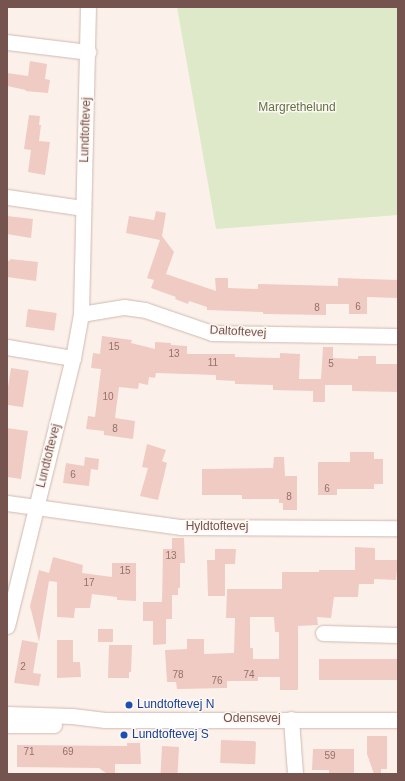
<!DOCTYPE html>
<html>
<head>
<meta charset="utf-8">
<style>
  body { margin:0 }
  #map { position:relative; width:405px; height:781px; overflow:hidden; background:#fcf1ea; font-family:Arial,sans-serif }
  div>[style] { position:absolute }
  .green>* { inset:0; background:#dde9c9 }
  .building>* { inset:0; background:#efcbc3; transform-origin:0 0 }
  .roads { filter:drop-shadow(0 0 1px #cfb9b2) drop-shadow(0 0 1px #cfb9b2) }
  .minor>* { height:15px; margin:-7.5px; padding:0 7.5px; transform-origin:7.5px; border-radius:7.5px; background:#fff }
  .dots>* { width:11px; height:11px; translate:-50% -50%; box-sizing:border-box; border:2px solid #fef6f1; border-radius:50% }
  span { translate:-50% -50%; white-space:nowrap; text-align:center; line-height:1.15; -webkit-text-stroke:3px #fef6f1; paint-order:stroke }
  .number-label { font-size:10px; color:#94716b }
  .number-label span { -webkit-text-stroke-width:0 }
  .park-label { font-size:12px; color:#5e7444 }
  .street-label { font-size:12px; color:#75534e }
  .transit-label { font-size:12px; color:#164399 }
  .left { translate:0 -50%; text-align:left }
  .frame { position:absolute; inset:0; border:8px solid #75534e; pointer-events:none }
</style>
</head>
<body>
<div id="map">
  <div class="green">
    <i style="clip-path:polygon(177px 7px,398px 7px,398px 215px,216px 229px)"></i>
  </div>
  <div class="building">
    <i style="clip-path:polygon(30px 61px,47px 64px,45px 79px,50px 80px,48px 93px,25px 91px,26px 90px,7px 86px,7px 73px,28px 76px)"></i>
    <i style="clip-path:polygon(29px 115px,40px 116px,39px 125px,41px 125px,39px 141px,50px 142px,45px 175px,28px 172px,31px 150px,24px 149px)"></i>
    <i style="clip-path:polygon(156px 211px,166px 213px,162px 236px,174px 252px,166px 274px,216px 291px,215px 278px,228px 278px,228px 288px,258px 289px,258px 284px,338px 286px,338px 278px,398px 280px,398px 298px,367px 297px,367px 314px,349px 314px,349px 304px,326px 304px,326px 315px,263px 314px,263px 312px,207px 310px,207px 307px,189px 301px,188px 304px,175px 299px,176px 297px,151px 288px,154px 280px,147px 278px,160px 240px,126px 233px,129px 216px,154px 220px)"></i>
    <i style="clip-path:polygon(7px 216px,33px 219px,31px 238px,7px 234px)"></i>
    <i style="clip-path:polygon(10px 259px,38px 262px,36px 281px,7px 277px,7px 260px,10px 261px)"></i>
    <i style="left:28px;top:309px;width:29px;height:18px;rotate:8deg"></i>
    <i style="clip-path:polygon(102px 336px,132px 340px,131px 343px,155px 349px,155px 342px,171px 343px,171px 345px,187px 346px,187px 354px,235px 354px,235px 357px,280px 358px,280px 353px,300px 354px,299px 379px,321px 379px,323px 347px,333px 347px,333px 358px,358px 359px,358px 356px,376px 356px,376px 364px,397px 364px,398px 392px,352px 391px,352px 385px,325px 385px,325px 402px,313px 402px,313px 391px,273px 390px,273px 385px,235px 384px,235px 381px,216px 380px,216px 375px,156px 373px,155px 378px,149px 377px,148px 385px,139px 383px,138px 389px,119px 387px,115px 418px,135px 421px,133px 439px,104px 435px,104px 431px,86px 429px,88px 416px,95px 417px,101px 369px,91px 368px,93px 353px,100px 354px)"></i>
    <i style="left:11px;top:368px;width:18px;height:37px;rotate:9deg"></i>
    <i style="clip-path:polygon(7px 428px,28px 431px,21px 479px,7px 477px)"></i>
    <i style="clip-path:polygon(147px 444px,166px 450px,162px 461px,167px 463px,158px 500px,140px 496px,148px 468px,142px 467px)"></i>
    <i style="clip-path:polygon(350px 452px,374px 452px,374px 459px,383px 459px,383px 484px,374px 484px,374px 489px,337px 489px,337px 495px,318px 495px,318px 462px,350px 462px)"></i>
    <i style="clip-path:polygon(85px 457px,99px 459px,98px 470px,91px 469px,89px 486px,63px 483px,66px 463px,84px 466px)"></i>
    <i style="clip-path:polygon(274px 457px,284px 457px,285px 476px,297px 476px,297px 510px,283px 510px,283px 503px,279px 503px,279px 499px,242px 499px,242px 495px,202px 495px,202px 469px,273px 468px)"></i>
    <i style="clip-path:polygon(172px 538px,184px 538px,185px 563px,180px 563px,180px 588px,178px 588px,178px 595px,172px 595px,172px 619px,166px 619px,166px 644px,153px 645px,153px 621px,143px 621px,143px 602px,162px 602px,163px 549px,172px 549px)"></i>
    <i style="clip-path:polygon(evenodd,355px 547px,375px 548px,375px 560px,398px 560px,396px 580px,374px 579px,374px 584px,359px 584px,358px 597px,334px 597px,331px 618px,317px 617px,318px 625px,298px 626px,298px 690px,280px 690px,280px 677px,258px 677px,258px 681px,227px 681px,227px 688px,177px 689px,176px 682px,167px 682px,165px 650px,187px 649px,187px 639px,204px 639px,204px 654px,234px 653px,235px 618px,226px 618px,227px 589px,282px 589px,282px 572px,319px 572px,319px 570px,355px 570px,355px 547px,250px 617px,274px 617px,275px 632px,279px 632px,279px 659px,253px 659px,253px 648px,250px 648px,250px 617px)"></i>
    <i style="clip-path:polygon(215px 549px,236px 549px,235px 564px,225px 564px,225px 596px,208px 596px,207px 560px,215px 560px)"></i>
    <i style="clip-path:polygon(53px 557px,83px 565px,82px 573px,112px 577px,112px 563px,136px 563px,136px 601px,117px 600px,117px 597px,92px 594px,90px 608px,75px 608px,74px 618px,57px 617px,57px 582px,49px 581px,39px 642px,30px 606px,39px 570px,49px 573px)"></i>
    <i style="left:98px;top:629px;width:15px;height:13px"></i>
    <i style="clip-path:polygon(22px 640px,38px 643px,33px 673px,41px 674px,39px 686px,14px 683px)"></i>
    <i style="clip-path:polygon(57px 640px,73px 640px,73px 662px,80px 662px,81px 677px,57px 678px)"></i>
    <i style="clip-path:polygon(109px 645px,132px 645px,131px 672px,129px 672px,129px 678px,108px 678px)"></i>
    <i style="left:398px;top:659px;width:21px;height:79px;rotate:90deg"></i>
    <i style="clip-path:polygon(367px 736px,387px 736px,387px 769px,381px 769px,381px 774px,374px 774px,367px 754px)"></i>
    <i style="left:221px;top:740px;width:35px;height:23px;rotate:2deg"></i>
    <i style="clip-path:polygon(127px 743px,140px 743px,141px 764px,115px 764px,115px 774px,107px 774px,99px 768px,17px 767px,17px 745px,127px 746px)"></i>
    <i style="left:162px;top:746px;width:17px;height:28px;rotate:3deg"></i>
    <i style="clip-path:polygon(313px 749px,354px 749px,354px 774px,329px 774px,329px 770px,312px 770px)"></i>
  </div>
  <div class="roads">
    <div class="minor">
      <i style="left:7px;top:42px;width:82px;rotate:7deg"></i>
      <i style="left:7px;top:197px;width:77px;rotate:8.2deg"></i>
      <i style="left:81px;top:314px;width:44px;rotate:-9.2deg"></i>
      <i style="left:124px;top:307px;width:21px;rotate:8deg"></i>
      <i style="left:145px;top:310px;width:71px;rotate:18.9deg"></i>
      <i style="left:212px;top:333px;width:186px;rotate:0.9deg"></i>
      <i style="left:7px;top:347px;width:67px;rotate:9.5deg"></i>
      <i style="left:7px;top:503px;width:176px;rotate:7.9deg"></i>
      <i style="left:181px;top:527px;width:217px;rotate:0.3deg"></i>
      <i style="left:7px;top:626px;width:276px;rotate:-76.2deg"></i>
      <i style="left:73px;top:358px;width:45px;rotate:-79.7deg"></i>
      <i style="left:81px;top:314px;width:307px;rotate:-88.7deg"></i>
      <i style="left:323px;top:633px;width:75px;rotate:1.5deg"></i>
      <i style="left:7px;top:714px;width:65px;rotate:1.8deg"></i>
      <i style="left:72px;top:716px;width:33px;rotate:7deg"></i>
      <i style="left:105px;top:720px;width:293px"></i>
      <i style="left:291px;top:719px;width:55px;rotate:85.8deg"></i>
      <i style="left:7px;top:725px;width:47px"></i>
    </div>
  </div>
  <div class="dots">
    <i style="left:129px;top:705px;background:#1a4fb4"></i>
    <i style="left:124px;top:735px;background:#1a4fb4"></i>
  </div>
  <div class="number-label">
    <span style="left:358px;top:307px">6</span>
    <span style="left:317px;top:308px">8</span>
    <span style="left:114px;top:347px">15</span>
    <span style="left:174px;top:354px">13</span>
    <span style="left:213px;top:363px">11</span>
    <span style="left:331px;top:364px">5</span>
    <span style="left:108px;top:397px">10</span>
    <span style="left:115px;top:429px">8</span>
    <span style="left:73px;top:475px">6</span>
    <span style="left:327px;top:489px">6</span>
    <span style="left:289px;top:497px">8</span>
    <span style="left:171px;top:556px">13</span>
    <span style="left:125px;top:571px">15</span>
    <span style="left:89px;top:583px">17</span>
    <span style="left:23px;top:667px">2</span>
    <span style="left:178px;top:675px">78</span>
    <span style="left:249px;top:675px">74</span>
    <span style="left:217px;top:681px">76</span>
    <span style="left:29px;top:752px">71</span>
    <span style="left:68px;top:752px">69</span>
    <span style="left:330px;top:756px">59</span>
  </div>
  <div class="park-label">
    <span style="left:297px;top:108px">Margrethelund</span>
  </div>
  <div class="street-label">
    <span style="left:86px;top:130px;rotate:-88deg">Lundtoftevej</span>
    <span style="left:238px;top:332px;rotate:3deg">Daltoftevej</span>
    <span style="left:49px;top:456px;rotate:-76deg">Lundtoftevej</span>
    <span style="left:217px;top:527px">Hyldtoftevej</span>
    <span style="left:252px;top:719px">Odensevej</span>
  </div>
  <div class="transit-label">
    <span class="left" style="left:137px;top:705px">Lundtoftevej N</span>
    <span class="left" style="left:132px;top:735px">Lundtoftevej S</span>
  </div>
  <div class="frame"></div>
</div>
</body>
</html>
